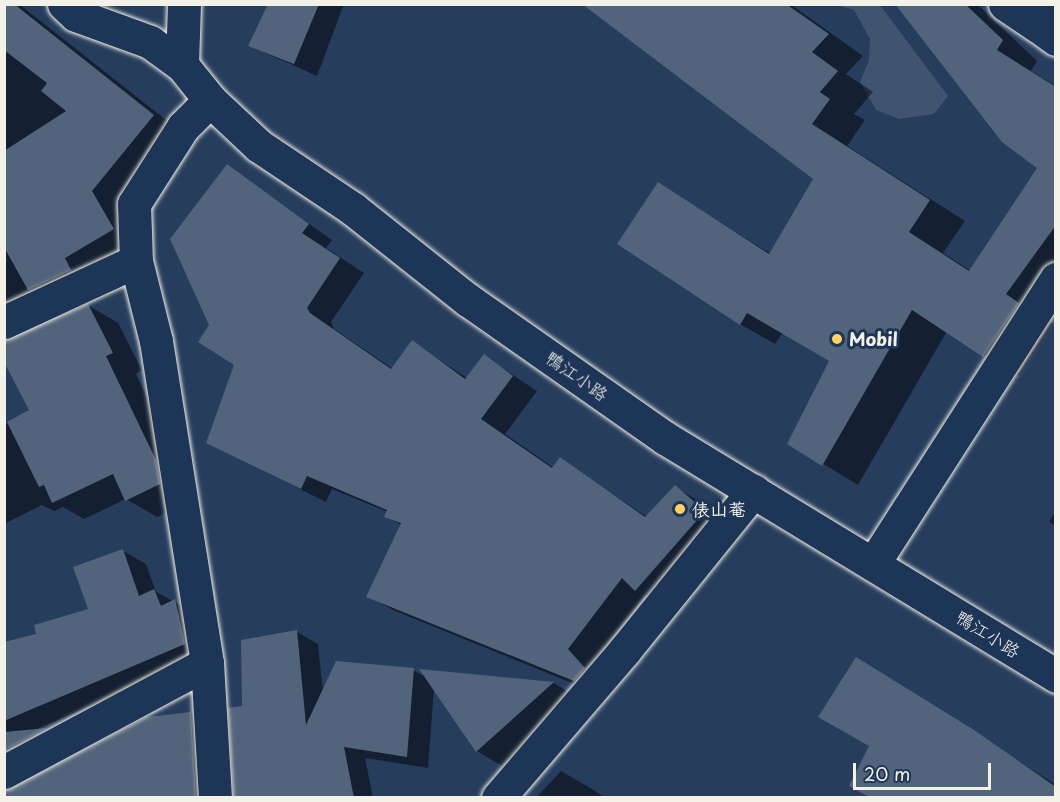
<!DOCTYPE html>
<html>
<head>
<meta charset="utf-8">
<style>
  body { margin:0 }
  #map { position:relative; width:1060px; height:802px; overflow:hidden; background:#263d5d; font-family:"Playpen Sans","Klee One",sans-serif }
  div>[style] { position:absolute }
  .green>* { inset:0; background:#40546f }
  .shadow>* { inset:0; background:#0007 }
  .building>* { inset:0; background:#52647b }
  .roads { filter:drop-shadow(0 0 2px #f4f1e8) drop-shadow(0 0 2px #f4f1e8) }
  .street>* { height:33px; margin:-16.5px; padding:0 16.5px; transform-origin:16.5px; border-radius:16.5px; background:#1d3557 }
  .secondary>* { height:33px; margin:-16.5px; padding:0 16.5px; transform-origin:16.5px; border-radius:16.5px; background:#1d3557 }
  .dots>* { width:16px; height:16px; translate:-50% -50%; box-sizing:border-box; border:3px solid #1d3557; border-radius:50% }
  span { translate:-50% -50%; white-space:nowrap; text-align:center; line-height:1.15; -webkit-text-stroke:6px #1d3557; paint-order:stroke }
  .poi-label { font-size:18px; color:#f4f1e8; font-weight:700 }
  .left { translate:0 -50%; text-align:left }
  .street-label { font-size:18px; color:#f4f1e8 }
  .frame { position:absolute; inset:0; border:6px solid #f4f1e8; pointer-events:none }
  .scale { position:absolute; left:853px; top:763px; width:138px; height:27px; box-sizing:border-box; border:3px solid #f4f1e8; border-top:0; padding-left:8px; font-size:18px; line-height:21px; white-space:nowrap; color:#f4f1e8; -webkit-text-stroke:4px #1d3557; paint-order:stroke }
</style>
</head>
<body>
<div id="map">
  <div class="green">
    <i style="clip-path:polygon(837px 5px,880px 5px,948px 96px,934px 114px,899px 119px,876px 110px,860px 82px,869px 60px,870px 39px,854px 10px)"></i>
  </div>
  <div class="shadow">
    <i style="clip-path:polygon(4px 4px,19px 4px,180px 131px,118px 207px,140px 244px,15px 327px,13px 338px,4px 334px,4px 262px,8px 261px,4px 256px)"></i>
    <i style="clip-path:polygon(269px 4px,344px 4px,317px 76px,250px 46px)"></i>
    <i style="clip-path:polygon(584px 4px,790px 4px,863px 56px,846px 74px,873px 92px,854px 114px,865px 120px,847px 146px,965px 221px,943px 253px,971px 271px,1039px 168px,896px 4px,977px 4px,1037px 61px,1031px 71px,1056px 86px,1056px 295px,1040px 316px,1053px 324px,1019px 376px,947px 331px,858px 485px,789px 443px,831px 360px,783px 332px,775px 344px,740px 324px,659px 184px,771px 254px,815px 178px)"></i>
    <i style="clip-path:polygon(227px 166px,332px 240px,326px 248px,364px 273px,331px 322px,334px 329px,393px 369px,412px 342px,467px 378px,484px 356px,537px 391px,505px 434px,554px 468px,560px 459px,647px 517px,675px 487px,699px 501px,728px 526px,661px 604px,645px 595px,592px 664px,599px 694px,393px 610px,368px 596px,401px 525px,386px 516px,388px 512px,332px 489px,326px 502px,208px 443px,236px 365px,211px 325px)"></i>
    <i style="clip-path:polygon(88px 305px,118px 323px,142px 370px,136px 374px,186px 479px,189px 501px,157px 517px,126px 499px,84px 519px,63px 507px,54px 511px,42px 505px,4px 524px,4px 425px,31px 411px)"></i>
    <i style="clip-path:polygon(1056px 511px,1056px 526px,1049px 522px)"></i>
    <i style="clip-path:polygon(123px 551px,146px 564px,156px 592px,198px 614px,207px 657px,4px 743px,4px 644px,38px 635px,90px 610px)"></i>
    <i style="clip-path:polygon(297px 632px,318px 644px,323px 693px,413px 670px,427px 678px,422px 671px,554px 683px,578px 698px,502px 766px,477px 751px,434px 689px,428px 768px,365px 758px,373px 798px,235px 798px,243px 707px)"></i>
    <i style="clip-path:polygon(886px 676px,1056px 785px,1056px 798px,868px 798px,871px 746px)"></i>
    <i style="clip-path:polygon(191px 713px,212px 726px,217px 798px,11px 798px)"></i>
    <i style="clip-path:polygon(561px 771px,587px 786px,606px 798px,536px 798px)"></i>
  </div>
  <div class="building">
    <i style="clip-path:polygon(4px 4px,14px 4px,154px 115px,92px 191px,114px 229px,65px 258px,71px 270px,28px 290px,4px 247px,4px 151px,66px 111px,41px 91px,47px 83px,4px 50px)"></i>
    <i style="clip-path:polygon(268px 4px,319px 4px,294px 64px,248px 46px)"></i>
    <i style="clip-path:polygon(582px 4px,786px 4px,829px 34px,812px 52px,838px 71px,820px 92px,830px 99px,812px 124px,930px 200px,909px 232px,969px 271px,1037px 168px,1002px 142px,895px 4px,965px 4px,1003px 40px,997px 50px,1056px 87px,1056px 225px,1006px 294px,1019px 303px,983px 357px,912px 310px,822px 466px,787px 444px,829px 361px,747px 313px,740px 325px,617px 244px,658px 182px,769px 254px,813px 179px)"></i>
    <i style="clip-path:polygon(227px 164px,309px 224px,302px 233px,340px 258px,307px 308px,310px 313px,391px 369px,412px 340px,465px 379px,484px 354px,513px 376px,481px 419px,552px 468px,560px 457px,645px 517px,675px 485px,705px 511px,635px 591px,622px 578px,568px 649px,585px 668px,574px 681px,366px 597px,401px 523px,384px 517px,387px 510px,307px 476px,301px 489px,206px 443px,234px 365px,198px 342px,209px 325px,170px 239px)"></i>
    <i style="clip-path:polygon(88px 304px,113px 353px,106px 356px,156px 460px,160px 484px,125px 501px,113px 474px,52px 503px,44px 485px,39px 487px,7px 422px,29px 410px,4px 362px,4px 340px)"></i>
    <i style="clip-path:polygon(123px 549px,139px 596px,154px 589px,161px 606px,175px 599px,185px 644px,4px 721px,4px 642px,36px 634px,34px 625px,88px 609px,73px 567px)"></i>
    <i style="clip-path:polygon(297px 630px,306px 725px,336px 661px,414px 668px,407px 757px,344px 747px,354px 798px,234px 798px,228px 708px,242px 706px,241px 640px)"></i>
    <i style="clip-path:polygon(856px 657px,974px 730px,1056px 787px,1056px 798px,871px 798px,849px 786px,869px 746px,818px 717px)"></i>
    <i style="clip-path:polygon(419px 669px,554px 682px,476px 752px)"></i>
    <i style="clip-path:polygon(191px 712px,196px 798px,4px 798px,4px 791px,147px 717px)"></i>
    <i style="clip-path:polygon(47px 728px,4px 750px,4px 732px)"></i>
  </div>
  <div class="roads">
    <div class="street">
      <i style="left:64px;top:4px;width:16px;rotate:43deg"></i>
      <i style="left:76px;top:15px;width:79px;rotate:20deg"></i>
      <i style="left:150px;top:42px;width:39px;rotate:36deg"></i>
      <i style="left:1005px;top:4px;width:40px;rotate:34deg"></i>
      <i style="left:1046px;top:4px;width:23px;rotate:110deg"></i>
      <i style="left:1038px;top:26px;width:22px;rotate:36deg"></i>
      <i style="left:210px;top:100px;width:38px;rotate:135deg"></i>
      <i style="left:183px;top:127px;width:91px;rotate:122.5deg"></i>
      <i style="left:134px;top:204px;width:57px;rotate:88deg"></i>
      <i style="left:136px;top:261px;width:82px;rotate:76deg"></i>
      <i style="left:156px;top:341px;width:326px;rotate:81deg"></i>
      <i style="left:207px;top:663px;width:135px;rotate:86.6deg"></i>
      <i style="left:4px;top:322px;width:145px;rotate:-24.8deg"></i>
      <i style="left:873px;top:564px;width:339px;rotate:-57.3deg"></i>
      <i style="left:4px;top:772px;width:230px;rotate:-28.2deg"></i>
      <i style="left:498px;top:798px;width:194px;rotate:-49.4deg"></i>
      <i style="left:624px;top:651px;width:206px;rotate:-51.1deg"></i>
    </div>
    <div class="secondary">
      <i style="left:184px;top:4px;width:61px;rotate:91.9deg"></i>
      <i style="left:182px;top:65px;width:45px;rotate:51.3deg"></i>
      <i style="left:210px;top:100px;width:67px;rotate:43.2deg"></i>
      <i style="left:259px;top:146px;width:113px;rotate:33.8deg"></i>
      <i style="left:353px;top:209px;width:147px;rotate:38.4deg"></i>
      <i style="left:468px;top:300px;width:241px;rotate:35deg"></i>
      <i style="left:665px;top:438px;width:458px;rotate:31.3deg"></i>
    </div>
  </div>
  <div class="dots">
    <i style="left:837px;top:339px;background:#ffd166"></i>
    <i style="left:680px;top:509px;background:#ffd166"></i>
  </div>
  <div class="poi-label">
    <span class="left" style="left:849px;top:339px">Mobil</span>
    <span class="left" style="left:692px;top:509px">俵山菴</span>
  </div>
  <div class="street-label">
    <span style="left:577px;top:376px;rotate:35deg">鴨江小路</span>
    <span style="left:988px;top:634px;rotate:32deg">鴨江小路</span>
  </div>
  <div class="frame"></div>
  <div class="scale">20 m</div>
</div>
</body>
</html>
